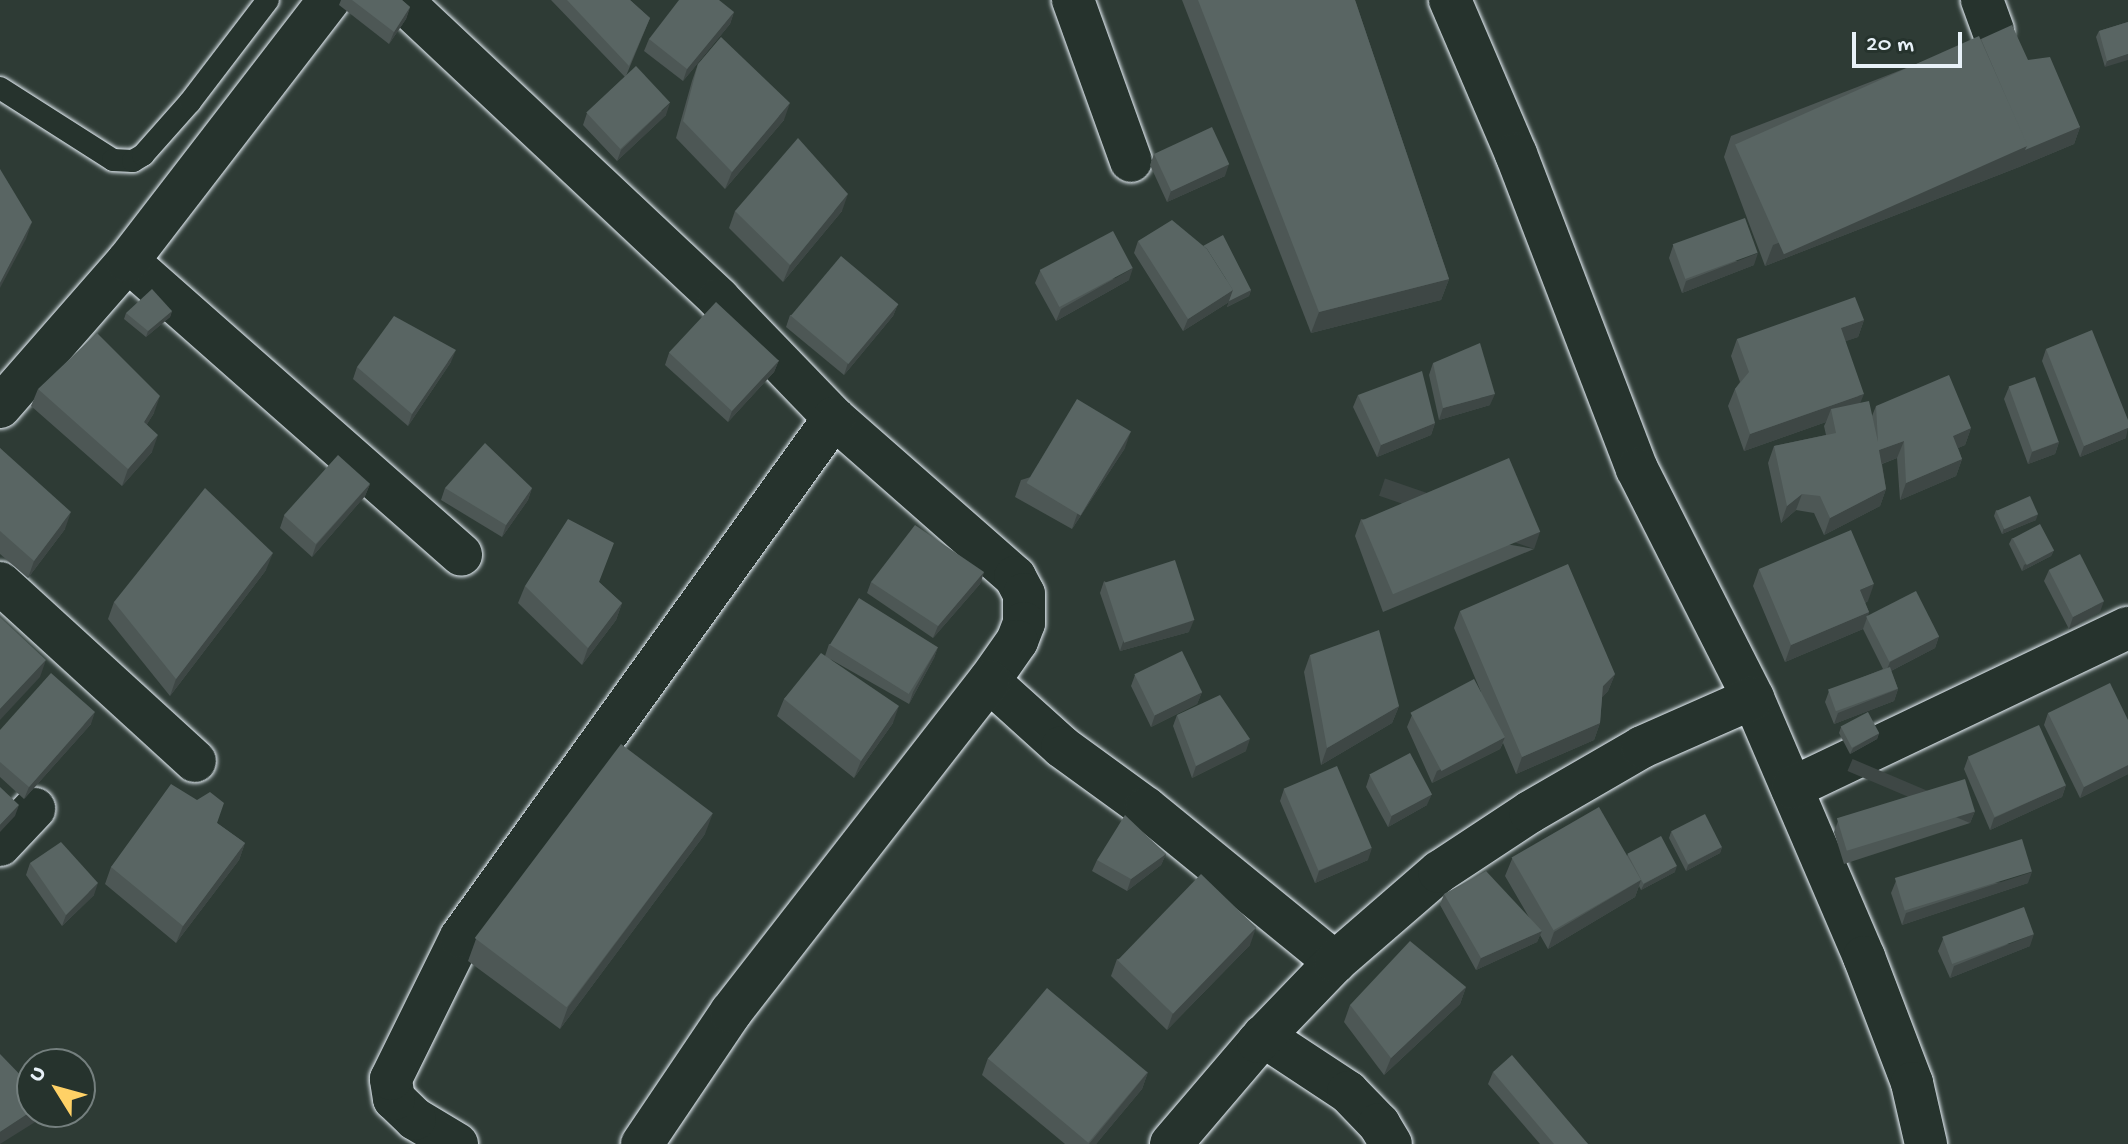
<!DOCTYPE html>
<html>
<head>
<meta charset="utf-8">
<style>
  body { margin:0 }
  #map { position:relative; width:2128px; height:1144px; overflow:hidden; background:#2e3b35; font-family:"Gochi Hand",sans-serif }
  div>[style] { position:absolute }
  .roads { filter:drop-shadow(0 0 2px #e8f1f8) drop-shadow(0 0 2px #e8f1f8) }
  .service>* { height:22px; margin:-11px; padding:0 11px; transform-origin:11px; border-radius:11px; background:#26332d }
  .minor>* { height:42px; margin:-21px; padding:0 21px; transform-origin:21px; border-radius:21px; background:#26332d }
  .wall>* { inset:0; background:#4d5755 }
  .shaded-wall>* { inset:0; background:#3e4745; transform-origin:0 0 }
  .building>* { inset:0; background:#596563; transform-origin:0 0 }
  span { translate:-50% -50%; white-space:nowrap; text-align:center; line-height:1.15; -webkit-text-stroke:7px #26332d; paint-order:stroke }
  .north { position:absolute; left:16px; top:1048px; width:80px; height:80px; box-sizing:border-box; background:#26332d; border:2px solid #747f7e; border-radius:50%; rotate:307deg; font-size:22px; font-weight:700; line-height:32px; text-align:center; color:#e8f1f8 }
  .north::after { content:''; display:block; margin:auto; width:28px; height:36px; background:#ffd166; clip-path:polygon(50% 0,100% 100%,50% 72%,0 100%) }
  .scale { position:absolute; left:1852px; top:32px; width:110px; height:36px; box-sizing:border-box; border:4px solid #e8f1f8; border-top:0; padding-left:10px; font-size:24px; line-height:28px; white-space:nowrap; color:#e8f1f8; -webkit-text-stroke:6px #26332d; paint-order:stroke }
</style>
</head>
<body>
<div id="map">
  <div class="roads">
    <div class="service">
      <i style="left:0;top:88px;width:134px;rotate:32.5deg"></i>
      <i style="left:113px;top:160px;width:20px;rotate:3deg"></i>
      <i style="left:133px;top:161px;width:12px;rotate:-31deg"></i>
      <i style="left:143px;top:155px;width:71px;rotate:-48.4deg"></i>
      <i style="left:190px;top:102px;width:128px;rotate:-52.6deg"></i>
    </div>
    <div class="minor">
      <i style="left:401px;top:0;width:436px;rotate:43.2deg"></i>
      <i style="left:719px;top:299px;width:165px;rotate:46deg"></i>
      <i style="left:834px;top:418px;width:241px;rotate:41.3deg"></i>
      <i style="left:1015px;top:577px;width:19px;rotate:62deg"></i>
      <i style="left:1024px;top:594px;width:29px;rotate:90deg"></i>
      <i style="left:1024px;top:623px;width:19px;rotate:111deg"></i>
      <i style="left:1017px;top:641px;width:49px;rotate:125deg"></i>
      <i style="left:989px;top:681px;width:98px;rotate:42.1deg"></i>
      <i style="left:1062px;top:747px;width:104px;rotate:36deg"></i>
      <i style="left:1146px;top:808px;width:244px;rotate:39.2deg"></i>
      <i style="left:1073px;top:0;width:171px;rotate:70.2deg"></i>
      <i style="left:1450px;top:0;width:168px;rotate:66.8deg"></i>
      <i style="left:1516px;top:154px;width:337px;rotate:69deg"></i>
      <i style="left:1637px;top:469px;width:257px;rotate:63.1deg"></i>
      <i style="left:1753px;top:698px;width:282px;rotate:66.8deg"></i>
      <i style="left:1864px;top:957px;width:135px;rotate:69.1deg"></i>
      <i style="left:1912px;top:1083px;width:63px;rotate:77.1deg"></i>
      <i style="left:1982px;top:0;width:32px;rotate:70deg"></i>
      <i style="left:128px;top:261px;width:444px;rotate:41.4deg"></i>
      <i style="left:0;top:407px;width:194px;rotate:-48.8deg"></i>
      <i style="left:128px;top:261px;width:329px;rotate:-52.4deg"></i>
      <i style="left:0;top:583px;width:264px;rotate:42.4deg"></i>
      <i style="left:1792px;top:788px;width:372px;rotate:-25.5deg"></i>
      <i style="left:0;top:845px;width:50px;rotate:-46.6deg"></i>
      <i style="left:1263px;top:1036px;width:102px;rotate:33.4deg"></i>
      <i style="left:1348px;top:1092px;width:45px;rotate:45.9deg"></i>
      <i style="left:1379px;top:1124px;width:23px;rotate:59deg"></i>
      <i style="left:457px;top:1144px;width:49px;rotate:-149.2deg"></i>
      <i style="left:415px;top:1119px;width:29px;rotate:-136deg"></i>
      <i style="left:394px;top:1099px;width:20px;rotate:-99deg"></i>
      <i style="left:391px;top:1079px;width:158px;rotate:-63.8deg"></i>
      <i style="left:461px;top:937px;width:639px;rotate:-54.3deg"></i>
      <i style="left:642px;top:1144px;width:159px;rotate:-56deg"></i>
      <i style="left:731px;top:1012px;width:420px;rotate:-52.1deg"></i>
      <i style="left:1171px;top:1144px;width:134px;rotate:-49.5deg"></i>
      <i style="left:1258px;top:1042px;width:111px;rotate:-46.1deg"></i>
      <i style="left:1335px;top:962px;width:138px;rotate:-40.9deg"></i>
      <i style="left:1439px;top:872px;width:109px;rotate:-33.4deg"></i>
      <i style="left:1530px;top:812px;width:129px;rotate:-30.1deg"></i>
      <i style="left:1642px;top:747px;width:121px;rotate:-23.8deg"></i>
    </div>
  </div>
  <div class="wall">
    <i style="clip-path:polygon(341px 0,402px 0,410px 7px,406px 19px,389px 44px,339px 5px)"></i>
    <i style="clip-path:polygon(551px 0,630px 0,650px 18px,626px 76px,666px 115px,617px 161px,583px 125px,587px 113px,625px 77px)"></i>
    <i style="clip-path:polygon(1182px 0,1355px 0,1449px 279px,1441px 300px,1311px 333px)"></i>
    <i style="clip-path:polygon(734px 12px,730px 24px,683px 81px,644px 51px,649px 39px)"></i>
    <i style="clip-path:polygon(2128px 22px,2105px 67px,2096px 37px,2099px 31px)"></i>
    <i style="clip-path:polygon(1981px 39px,2028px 60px,2080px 127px,2074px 144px,2019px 167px,1765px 266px,1724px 157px,1731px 136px)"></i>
    <i style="clip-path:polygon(698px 64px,784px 120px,725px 189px,676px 138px,692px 81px)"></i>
    <i style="clip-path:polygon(1154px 154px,1225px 176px,1167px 202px,1150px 165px)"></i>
    <i style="clip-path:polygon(735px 211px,842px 211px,783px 282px,729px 228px)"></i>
    <i style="clip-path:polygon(1138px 241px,1251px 290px,1249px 296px,1227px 307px,1229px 302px,1183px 331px,1134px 253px)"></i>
    <i style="clip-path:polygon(1673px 246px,1754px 265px,1682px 293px,1669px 258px)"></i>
    <i style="clip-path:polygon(1040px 271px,1129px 280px,1056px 321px,1035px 283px)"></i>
    <i style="clip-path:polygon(898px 304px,893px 316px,844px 375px,786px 327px,790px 315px)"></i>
    <i style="clip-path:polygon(172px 311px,170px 317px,146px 337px,124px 319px,126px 313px)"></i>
    <i style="clip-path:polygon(1864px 320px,1858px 337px,1845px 341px,1860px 403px,1872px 416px,1876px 406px,1971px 428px,1965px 445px,1958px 448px,1962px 459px,1956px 476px,1900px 500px,1897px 458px,1882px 464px,1886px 489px,1880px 506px,1824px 535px,1814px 513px,1796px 510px,1781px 523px,1768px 463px,1774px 446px,1826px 435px,1824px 426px,1826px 422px,1744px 451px,1728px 406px,1735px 389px,1740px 382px,1731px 356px,1737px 339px)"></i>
    <i style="clip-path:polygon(2046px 349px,2126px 438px,2080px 457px,2042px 361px)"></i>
    <i style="clip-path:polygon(669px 353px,779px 360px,774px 372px,728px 422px,665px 365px)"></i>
    <i style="clip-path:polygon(451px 362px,408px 426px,353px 379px,357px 367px)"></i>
    <i style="clip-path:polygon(1433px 363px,1490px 405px,1439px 420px,1429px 375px)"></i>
    <i style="clip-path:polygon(2009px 387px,2059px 442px,2055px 454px,2028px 464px,2004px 399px)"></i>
    <i style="clip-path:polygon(38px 389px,154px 413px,147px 424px,152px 452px,122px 486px,31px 406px)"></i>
    <i style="clip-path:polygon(1358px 395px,1435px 423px,1431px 435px,1377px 457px,1353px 407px)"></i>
    <i style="clip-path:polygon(0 448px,65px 529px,28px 578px,0 554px)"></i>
    <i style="clip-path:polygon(1125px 448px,1072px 529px,1015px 497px,1021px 480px)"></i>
    <i style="clip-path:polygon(370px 484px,365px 496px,312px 557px,280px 528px,284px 516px)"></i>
    <i style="clip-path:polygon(445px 488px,532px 488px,528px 500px,502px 537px,441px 500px)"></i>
    <i style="clip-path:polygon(1996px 510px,2036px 520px,2002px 534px,1994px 516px)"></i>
    <i style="clip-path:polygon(1361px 519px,1534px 549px,1383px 612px,1355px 536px)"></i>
    <i style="clip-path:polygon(2012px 538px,2054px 550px,2051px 556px,2022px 571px,2009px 544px)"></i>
    <i style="clip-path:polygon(1759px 569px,1868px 601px,1865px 603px,1869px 612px,1867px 618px,1939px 636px,1935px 648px,1891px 671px,1898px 689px,1894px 701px,1834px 724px,1825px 702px,1829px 691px,1883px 669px,1863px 629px,1785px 662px,1753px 586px)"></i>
    <i style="clip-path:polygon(266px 570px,170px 696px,108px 619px,114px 602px)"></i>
    <i style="clip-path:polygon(2049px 570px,2100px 612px,2069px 629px,2044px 581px)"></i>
    <i style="clip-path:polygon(984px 572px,980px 584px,933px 638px,867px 593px,871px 582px)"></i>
    <i style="clip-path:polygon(1104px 581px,1189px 632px,1120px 651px,1100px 593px)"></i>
    <i style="clip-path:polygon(599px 582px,622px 603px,616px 620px,582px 665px,518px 603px,525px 586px)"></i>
    <i style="clip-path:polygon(1460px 611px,1615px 674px,1608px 691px,1602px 697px,1600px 723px,1594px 740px,1516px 774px,1503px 743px,1500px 749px,1432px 783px,1407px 727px,1412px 715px,1481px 692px,1454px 628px)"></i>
    <i style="clip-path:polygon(829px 644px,938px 647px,934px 658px,909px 704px,830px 659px,893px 723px,854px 778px,777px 716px,784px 699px,825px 656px)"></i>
    <i style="clip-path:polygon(1310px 655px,1399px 706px,1392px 723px,1321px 765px,1304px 672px)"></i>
    <i style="clip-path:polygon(1135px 675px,1202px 692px,1197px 704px,1151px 727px,1131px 686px)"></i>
    <i style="clip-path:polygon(2048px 713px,2128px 720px,2128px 774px,2080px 798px,2044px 725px)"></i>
    <i style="clip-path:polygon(1177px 715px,1246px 751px,1192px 778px,1173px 726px)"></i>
    <i style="clip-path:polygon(91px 724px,24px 799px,0 777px,0 730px)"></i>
    <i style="clip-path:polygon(1841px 727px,1879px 733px,1877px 739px,1850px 754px,1839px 733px)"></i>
    <i style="clip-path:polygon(1968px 758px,2066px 785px,2062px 797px,1990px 830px,1964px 769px)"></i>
    <i style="clip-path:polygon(1370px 775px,1427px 805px,1388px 827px,1366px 787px)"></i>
    <i style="clip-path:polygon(1284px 789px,1368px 860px,1315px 883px,1280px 801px)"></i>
    <i style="clip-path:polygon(197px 800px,217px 823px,245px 843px,239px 860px,176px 943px,105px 884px,111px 867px)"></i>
    <i style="clip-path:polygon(1975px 811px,1970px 823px,1844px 864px,1834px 832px,1838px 821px)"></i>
    <i style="clip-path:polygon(1671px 832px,1722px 847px,1720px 853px,1686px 871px,1669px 838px)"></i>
    <i style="clip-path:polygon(705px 834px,560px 1029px,468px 961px,476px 939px)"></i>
    <i style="clip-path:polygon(1166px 854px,1161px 865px,1127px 891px,1092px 871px,1097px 860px)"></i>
    <i style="clip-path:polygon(1628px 854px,1675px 872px,1641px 890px,1639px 886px,1635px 897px,1548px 949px,1540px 935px,1537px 942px,1476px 970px,1440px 905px,1444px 894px,1530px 919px,1505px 876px,1512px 859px,1627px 856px)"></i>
    <i style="clip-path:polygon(30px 863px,94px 895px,62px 926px,26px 875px)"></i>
    <i style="clip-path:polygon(1896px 881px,2028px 883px,1902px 925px,1891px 893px)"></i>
    <i style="clip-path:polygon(1943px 939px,2030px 946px,1950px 978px,1938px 951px)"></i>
    <i style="clip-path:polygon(1250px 945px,1167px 1030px,1111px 976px,1117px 959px)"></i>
    <i style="clip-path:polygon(1466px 987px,1460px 1004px,1384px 1075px,1344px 1022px,1350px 1005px)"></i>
    <i style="clip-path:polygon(988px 1058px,1148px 1072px,1142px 1089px,1096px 1144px,1065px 1144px,982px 1075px)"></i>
    <i style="clip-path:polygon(1493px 1072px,1588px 1144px,1540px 1144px,1488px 1084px)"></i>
  </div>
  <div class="shaded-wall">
    <i style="clip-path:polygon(410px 7px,406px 19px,389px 44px,394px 32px)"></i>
    <i style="clip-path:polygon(734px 12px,730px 24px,683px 81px,687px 69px)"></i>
    <i style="clip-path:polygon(2128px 54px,2128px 60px,2105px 67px,2107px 61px)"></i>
    <i style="clip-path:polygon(670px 103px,666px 115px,617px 161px,621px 150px)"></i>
    <i style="clip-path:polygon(790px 103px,784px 120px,725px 189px,732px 172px)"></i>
    <i style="clip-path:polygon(2080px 127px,2074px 144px,2019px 167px,1765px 266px,1773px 245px,2027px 146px)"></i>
    <i style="clip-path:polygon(1229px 164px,1225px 176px,1167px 202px,1171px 191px)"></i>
    <i style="clip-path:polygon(848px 194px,842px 211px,783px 282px,790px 265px)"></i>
    <i style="clip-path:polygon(32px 222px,26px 239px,0 288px,0 283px)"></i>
    <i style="clip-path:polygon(1758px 253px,1754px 265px,1682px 293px,1686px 281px)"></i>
    <i style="clip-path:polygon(1133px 268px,1129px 280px,1056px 321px,1061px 309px)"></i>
    <i style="clip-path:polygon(1449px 279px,1441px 300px,1311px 333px,1319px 312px)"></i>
    <i style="clip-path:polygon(1233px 290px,1229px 302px,1183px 331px,1188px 319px)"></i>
    <i style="clip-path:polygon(1251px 290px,1249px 296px,1227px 307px,1229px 301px)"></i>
    <i style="clip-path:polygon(898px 304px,893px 316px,844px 375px,848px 363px)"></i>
    <i style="clip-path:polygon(172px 311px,170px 317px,146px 337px,148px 331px)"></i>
    <i style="clip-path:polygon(1864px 320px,1858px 337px,1835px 345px,1841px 328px)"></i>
    <i style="clip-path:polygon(456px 350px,451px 362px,408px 426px,412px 414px)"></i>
    <i style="clip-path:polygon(779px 360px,774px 372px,728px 422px,732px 411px)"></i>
    <i style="clip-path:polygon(1495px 394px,1490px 405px,1439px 420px,1443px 408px)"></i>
    <i style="clip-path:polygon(1864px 394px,1857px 411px,1831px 409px,1826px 422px,1744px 451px,1750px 434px)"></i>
    <i style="clip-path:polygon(160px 396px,154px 413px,138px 439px,144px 422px)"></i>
    <i style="clip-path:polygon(1435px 423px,1431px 435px,1377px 457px,1381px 445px)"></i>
    <i style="clip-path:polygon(1971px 428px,1965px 445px,1947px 453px,1953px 436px)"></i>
    <i style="clip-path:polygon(2128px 428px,2126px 438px,2080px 457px,2084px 446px)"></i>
    <i style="clip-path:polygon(1131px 431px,1125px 448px,1072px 529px,1078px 512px)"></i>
    <i style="clip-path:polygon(158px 435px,152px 452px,122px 486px,128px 469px)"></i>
    <i style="clip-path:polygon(1904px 441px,1897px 458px,1873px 467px,1879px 450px)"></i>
    <i style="clip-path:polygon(2059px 442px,2055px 454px,2028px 464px,2032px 452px)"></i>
    <i style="clip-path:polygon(1962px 459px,1956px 476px,1900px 500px,1906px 483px)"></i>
    <i style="clip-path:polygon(370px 484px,365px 496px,312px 557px,316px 545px)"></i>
    <i style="clip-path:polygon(532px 488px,528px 500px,502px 537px,506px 525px)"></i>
    <i style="clip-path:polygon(1886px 489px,1880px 506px,1824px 535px,1830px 518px)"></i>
    <i style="clip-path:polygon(1802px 494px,1796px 510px,1781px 523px,1787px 506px)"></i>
    <i style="clip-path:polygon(71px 512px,65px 529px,28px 578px,34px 561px)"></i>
    <i style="clip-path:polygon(2038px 514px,2036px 520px,2002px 534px,2004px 528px)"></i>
    <i style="left:1540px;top:532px;width:18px;height:164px;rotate:109deg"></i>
    <i style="clip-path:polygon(2054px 550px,2051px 556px,2022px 571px,2024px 565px)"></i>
    <i style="clip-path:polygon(273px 553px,266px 570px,170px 696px,176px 679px)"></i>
    <i style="clip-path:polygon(984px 572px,980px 584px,933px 638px,938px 626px)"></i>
    <i style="clip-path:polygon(1874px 584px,1868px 601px,1854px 607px,1860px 590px)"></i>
    <i style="clip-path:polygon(2104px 601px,2100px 612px,2069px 629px,2073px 617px)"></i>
    <i style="clip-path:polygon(622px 603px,616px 620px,582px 665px,588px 648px)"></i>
    <i style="clip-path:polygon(1869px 612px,1863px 629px,1785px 662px,1791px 645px)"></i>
    <i style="clip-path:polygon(1194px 620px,1189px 632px,1120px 651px,1124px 639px)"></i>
    <i style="clip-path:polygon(1939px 636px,1935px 648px,1885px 674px,1890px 662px)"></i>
    <i style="clip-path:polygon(938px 647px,934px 658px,909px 704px,913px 692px)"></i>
    <i style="clip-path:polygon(46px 660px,40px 677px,0 720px,0 709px)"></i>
    <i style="clip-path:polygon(1615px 674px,1608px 691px,1597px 703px,1603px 686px)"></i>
    <i style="clip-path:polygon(1898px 689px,1894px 701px,1834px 724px,1838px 713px)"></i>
    <i style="clip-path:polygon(1202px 692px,1197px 704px,1151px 727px,1155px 715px)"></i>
    <i style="clip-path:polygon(899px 706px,893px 723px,854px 778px,861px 761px)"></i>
    <i style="clip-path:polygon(1399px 706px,1392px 723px,1321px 765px,1327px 748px)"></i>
    <i style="clip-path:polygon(95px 712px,91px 724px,24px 799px,29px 787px)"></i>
    <i style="clip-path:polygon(1600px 723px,1594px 740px,1516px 774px,1522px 757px)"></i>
    <i style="clip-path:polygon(1879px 733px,1877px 739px,1850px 754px,1853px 748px)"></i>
    <i style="clip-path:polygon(1505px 737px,1500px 749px,1432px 783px,1437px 771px)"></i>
    <i style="clip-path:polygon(1250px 739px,1246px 751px,1192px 778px,1196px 766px)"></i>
    <i style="clip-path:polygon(2128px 765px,2128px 774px,2080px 798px,2084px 787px)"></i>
    <i style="clip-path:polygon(2066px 785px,2062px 797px,1990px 830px,1994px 818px)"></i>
    <i style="clip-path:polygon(1432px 794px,1427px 805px,1388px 827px,1392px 815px)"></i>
    <i style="clip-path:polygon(19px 805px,15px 816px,0 832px,0 825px)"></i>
    <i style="left:1975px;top:811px;width:13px;height:133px;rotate:113deg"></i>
    <i style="clip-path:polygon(713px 813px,705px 834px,560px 1029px,568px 1007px)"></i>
    <i style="clip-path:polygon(245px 843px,239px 860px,176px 943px,183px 926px)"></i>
    <i style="clip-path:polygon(1722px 847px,1720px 853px,1686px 871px,1688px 865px)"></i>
    <i style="clip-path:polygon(1372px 848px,1368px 860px,1315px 883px,1319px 871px)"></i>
    <i style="clip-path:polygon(1166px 854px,1161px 865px,1127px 891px,1131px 879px)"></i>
    <i style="clip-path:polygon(1677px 866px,1675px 872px,1641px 890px,1644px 884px)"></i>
    <i style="clip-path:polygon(2032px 872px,2028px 883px,1902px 925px,1906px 913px)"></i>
    <i style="clip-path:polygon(1641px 880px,1635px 897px,1548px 949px,1554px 932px)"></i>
    <i style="clip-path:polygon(98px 883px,94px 895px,62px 926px,66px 915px)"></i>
    <i style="clip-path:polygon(1256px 928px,1250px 945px,1167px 1030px,1173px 1013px)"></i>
    <i style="clip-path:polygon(1542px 931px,1537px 942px,1476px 970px,1481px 958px)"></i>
    <i style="clip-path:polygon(2034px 934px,2030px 946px,1950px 978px,1954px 966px)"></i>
    <i style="clip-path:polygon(1466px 987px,1460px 1004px,1384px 1075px,1391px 1058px)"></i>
    <i style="clip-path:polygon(1148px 1072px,1142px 1089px,1096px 1144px,1089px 1144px)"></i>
    <i style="clip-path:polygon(32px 1111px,32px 1112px,42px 1112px,40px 1119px,0 1144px,0 1132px)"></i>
  </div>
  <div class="building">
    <i style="clip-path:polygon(352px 0,402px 0,410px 7px,394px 32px)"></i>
    <i style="clip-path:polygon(567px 0,630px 0,650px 18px,629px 66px)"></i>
    <i style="clip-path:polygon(679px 0,719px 0,734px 12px,687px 69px,649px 39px)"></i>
    <i style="clip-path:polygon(1198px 0,1355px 0,1449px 279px,1319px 312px)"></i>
    <i style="clip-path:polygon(2128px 22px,2128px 54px,2107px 61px,2099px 31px)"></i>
    <i style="clip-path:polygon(2012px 25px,2028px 60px,2050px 57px,2080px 127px,2025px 150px,2027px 146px,1981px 39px)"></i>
    <i style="left:1979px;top:36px;width:120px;height:267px;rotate:66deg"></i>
    <i style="clip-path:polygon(721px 37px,790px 103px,732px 172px,683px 121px,698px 64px)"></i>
    <i style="left:636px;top:66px;width:50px;height:68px;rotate:47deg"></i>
    <i style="left:1212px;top:127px;width:41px;height:64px;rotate:65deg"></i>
    <i style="clip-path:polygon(798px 138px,848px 194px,790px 265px,735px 211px)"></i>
    <i style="clip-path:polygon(0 169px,32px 222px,0 283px)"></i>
    <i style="left:1745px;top:218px;width:37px;height:77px;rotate:70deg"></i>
    <i style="clip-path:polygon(1172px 220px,1207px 249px,1233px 290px,1188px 319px,1138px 241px)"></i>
    <i style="left:1113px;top:231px;width:42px;height:83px;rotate:62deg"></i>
    <i style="clip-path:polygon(1223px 235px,1251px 290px,1229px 301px,1233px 290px,1207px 249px,1203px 246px)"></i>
    <i style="left:841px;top:256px;width:75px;height:78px;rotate:40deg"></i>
    <i style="clip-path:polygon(152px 289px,172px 311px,148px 331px,126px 313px)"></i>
    <i style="clip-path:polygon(1855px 297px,1864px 320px,1841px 328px,1864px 394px,1750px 434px,1735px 389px,1749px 372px,1737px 339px)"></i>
    <i style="left:716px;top:302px;width:86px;height:69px;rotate:43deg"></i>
    <i style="clip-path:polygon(394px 316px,456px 350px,412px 414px,357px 367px)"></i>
    <i style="clip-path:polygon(2092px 330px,2128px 420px,2128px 428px,2084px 446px,2046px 349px)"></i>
    <i style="clip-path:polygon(97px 333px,160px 396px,144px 422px,158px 435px,128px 469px,38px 389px)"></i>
    <i style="clip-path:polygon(1480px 343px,1495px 394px,1443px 408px,1433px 363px)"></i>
    <i style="clip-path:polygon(1422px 371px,1435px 423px,1381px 445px,1358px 395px)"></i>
    <i style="clip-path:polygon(1949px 375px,1971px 428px,1953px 436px,1962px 459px,1906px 483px,1904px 441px,1879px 450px,1886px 489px,1830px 518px,1820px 496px,1802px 494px,1787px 506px,1774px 446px,1836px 433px,1831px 409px,1869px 401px,1878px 442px,1876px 406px)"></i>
    <i style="left:2035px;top:377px;width:69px;height:28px;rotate:70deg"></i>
    <i style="left:1077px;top:399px;width:63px;height:98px;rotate:31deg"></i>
    <i style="clip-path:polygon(485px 443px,532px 488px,506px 525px,445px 488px)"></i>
    <i style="clip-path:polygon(0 448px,71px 512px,34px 561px,0 531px)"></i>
    <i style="left:338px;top:455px;width:43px;height:81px;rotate:42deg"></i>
    <i style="left:1509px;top:458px;width:80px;height:160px;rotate:67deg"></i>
    <i style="clip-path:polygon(205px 488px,273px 553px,176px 679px,114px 602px)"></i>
    <i style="left:2030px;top:496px;width:20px;height:37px;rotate:66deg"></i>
    <i style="clip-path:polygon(568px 519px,614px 543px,599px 582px,622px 603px,588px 648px,525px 586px)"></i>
    <i style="left:2040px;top:524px;width:30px;height:31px;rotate:62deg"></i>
    <i style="clip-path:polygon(915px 525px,984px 572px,938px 626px,871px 582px)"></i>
    <i style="clip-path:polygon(1851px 530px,1874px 584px,1860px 590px,1869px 612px,1791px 645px,1759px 569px)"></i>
    <i style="left:2080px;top:554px;width:53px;height:35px;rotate:63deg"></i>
    <i style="left:1175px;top:560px;width:63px;height:74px;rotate:72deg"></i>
    <i style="clip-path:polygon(1568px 564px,1615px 674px,1603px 686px,1600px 723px,1522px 757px,1460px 611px)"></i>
    <i style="left:1916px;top:591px;width:51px;height:56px;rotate:63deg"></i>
    <i style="left:859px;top:598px;width:93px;height:55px;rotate:32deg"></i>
    <i style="clip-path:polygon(0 617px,46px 660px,0 709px)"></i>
    <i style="clip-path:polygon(1379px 630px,1399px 706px,1327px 748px,1310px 655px)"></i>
    <i style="left:1182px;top:651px;width:46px;height:53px;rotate:64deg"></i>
    <i style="clip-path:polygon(821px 653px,899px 706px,861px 761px,784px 699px)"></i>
    <i style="left:1890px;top:667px;width:23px;height:66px;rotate:70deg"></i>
    <i style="clip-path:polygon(51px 673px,95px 712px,29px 787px,0 762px,0 730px)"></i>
    <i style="left:1474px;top:679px;width:66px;height:72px;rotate:62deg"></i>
    <i style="clip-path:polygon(2110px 683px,2128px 720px,2128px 765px,2084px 787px,2048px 713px)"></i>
    <i style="clip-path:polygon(1220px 695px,1250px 739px,1196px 766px,1177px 715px)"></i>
    <i style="left:1868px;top:712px;width:24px;height:31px;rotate:62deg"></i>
    <i style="left:2039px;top:725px;width:66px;height:78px;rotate:66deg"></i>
    <i style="left:621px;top:744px;width:115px;height:243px;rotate:37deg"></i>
    <i style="left:1410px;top:753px;width:47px;height:46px;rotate:62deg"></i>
    <i style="left:1337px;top:766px;width:89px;height:58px;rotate:67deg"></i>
    <i style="left:1965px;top:779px;width:34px;height:134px;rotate:73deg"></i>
    <i style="clip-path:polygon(171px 784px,197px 800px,210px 792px,224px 803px,217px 823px,245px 843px,183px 926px,111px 867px)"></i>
    <i style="clip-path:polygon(0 787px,19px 805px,0 825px)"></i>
    <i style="left:1599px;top:807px;width:84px;height:101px;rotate:60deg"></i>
    <i style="left:1705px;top:814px;width:37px;height:38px;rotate:63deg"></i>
    <i style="clip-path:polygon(1125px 815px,1166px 854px,1131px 879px,1097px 860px)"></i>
    <i style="left:1661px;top:836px;width:34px;height:38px;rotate:62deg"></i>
    <i style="left:2022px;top:839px;width:34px;height:133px;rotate:73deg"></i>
    <i style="clip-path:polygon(61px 842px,98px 883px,66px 915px,30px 863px)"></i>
    <i style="clip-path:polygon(1486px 871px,1542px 931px,1481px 958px,1444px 894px)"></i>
    <i style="left:1201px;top:874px;width:77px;height:120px;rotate:44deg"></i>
    <i style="left:2024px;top:907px;width:29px;height:87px;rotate:70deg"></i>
    <i style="clip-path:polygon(1410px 941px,1466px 987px,1391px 1058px,1350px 1005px)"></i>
    <i style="left:1047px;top:988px;width:131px;height:92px;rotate:40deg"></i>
    <i style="clip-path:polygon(0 1054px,32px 1087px,32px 1111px,0 1132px)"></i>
    <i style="clip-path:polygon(1512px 1055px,1588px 1144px,1554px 1144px,1493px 1072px)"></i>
  </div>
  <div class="north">U</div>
  <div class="scale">20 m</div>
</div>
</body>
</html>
